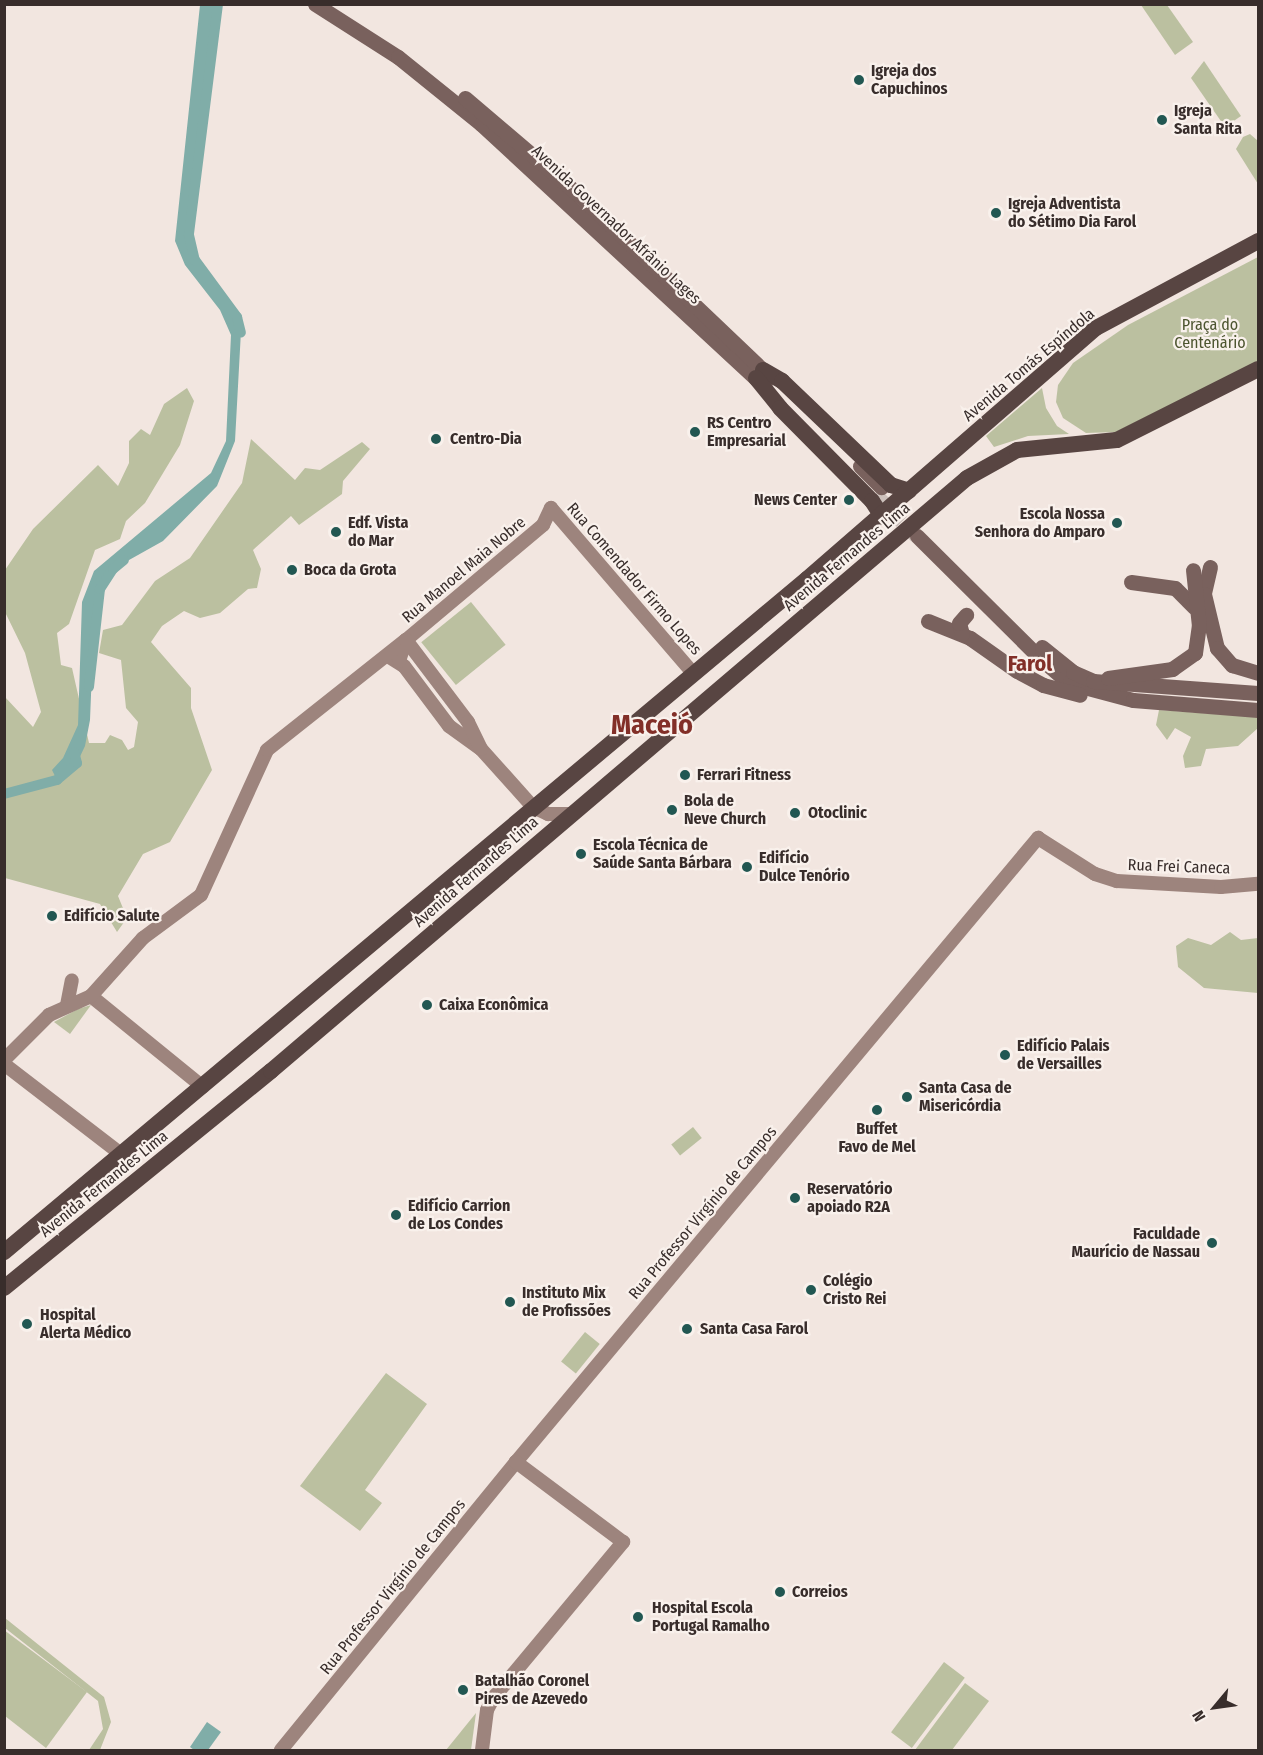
<!DOCTYPE html>
<html>
<head>
<meta charset="utf-8">
<style>
  body { margin:0 }
  #map { position:relative; width:1263px; height:1755px; overflow:hidden; background:#f2e6e0; font-family:"Fira Sans Condensed",sans-serif }
  div>[style] { position:absolute }
  .green>* { inset:0; background:#bbc0a0; transform-origin:0 0 }
  .water>* { inset:0; background:#80ada8 }
  .canal>* { height:10px; margin:-5px; padding:0 5px; transform-origin:5px; border-radius:5px; background:#80ada8 }
  .primary-tunnel>* { height:15px; margin-top:-7.5px; transform-origin:0; background:repeating-linear-gradient(90deg,#cdc1bc 0 15px,transparent 0 23px) }
  .secondary>* { height:14px; margin:-7px; padding:0 7px; transform-origin:7px; border-radius:7px; background:#9d847d }
  .primary>* { height:15px; margin:-7.5px; padding:0 7.5px; transform-origin:7.5px; border-radius:7.5px; background:#79615d }
  .highway>* { height:16px; margin:-8px; padding:0 8px; transform-origin:8px; border-radius:8px; background:#584542 }
  .dots>* { width:16px; height:16px; translate:-50% -50%; box-sizing:border-box; border:3px solid #f9f1ec; border-radius:50% }
  span { translate:-50% -50%; white-space:nowrap; text-align:center; line-height:1.15; -webkit-text-stroke:4.5px #f9f1ec; paint-order:stroke }
  .poi-label { font-size:16px; color:#382d2b; font-weight:700 }
  .left { translate:0 -50%; text-align:left }
  .right { translate:-100% -50%; text-align:right }
  .street-label { font-size:16px; color:#382d2b }
  .park-label { font-size:16px; color:#4d5530 }
  .district-label { font-size:22px; color:#822f28; font-weight:700 }
  .town-label { font-size:28px; color:#822f28; font-weight:700 }
  .frame { position:absolute; inset:0; border:6px solid #382d2b; pointer-events:none }
  .north { position:absolute; left:1185px; top:1677px; width:60px; height:60px; -webkit-text-stroke:4px #f9f1ec; paint-order:stroke; rotate:241deg; font-size:16px; font-weight:700; line-height:24px; text-align:center; color:#382d2b }
  .north::after { content:''; display:block; margin:auto; width:21px; height:27px; background:#382d2b; clip-path:polygon(50% 0,100% 100%,50% 72%,0 100%) }
</style>
</head>
<body>
<div id="map">
  <div class="green">
    <i style="clip-path:polygon(1141px 5px,1167px 5px,1193px 42px,1175px 55px)"></i>
    <i style="clip-path:polygon(1204px 61px,1241px 116px,1225px 127px,1191px 78px)"></i>
    <i style="clip-path:polygon(1250px 134px,1258px 141px,1258px 184px,1236px 149px,1243px 137px)"></i>
    <i style="clip-path:polygon(1258px 257px,1258px 361px,1116px 432px,1086px 433px,1063px 418px,1056px 402px,1058px 385px,1073px 363px,1128px 325px)"></i>
    <i style="clip-path:polygon(187px 388px,194px 401px,180px 445px,145px 503px,126px 521px,120px 539px,95px 550px,69px 624px,57px 633px,61px 665px,72px 668px,89px 743px,105px 743px,110px 735px,122px 740px,128px 750px,134px 747px,138px 722px,126px 708px,121px 660px,99px 653px,103px 630px,122px 625px,155px 581px,190px 558px,242px 483px,251px 439px,295px 480px,305px 468px,320px 470px,362px 442px,370px 449px,343px 481px,342px 494px,299px 525px,291px 516px,253px 550px,261px 569px,257px 588px,248px 589px,220px 613px,200px 618px,184px 611px,162px 626px,151px 642px,191px 688px,191px 708px,212px 770px,170px 842px,143px 854px,118px 896px,127px 918px,117px 932px,100px 904px,5px 878px,5px 697px,33px 727px,41px 712px,25px 653px,5px 612px,5px 570px,33px 529px,98px 465px,118px 486px,129px 463px,129px 441px,141px 429px,150px 435px,164px 404px)"></i>
    <i style="clip-path:polygon(1042px 388px,1046px 408px,1057px 426px,1069px 434px,1028px 436px,994px 447px,986px 436px)"></i>
    <i style="left:471px;top:602px;width:55px;height:64px;rotate:51deg"></i>
    <i style="clip-path:polygon(1159px 710px,1258px 717px,1258px 728px,1238px 746px,1206px 749px,1201px 766px,1185px 768px,1183px 756px,1191px 737px,1175px 728px,1167px 740px,1156px 725px)"></i>
    <i style="clip-path:polygon(1230px 932px,1241px 940px,1258px 938px,1258px 993px,1204px 988px,1178px 967px,1176px 946px,1188px 938px,1211px 945px)"></i>
    <i style="clip-path:polygon(91px 1005px,70px 1034px,54px 1022px,78px 1009px)"></i>
    <i style="left:693px;top:1127px;width:14px;height:28px;rotate:51deg"></i>
    <i style="left:585px;top:1332px;width:19px;height:38px;rotate:39deg"></i>
    <i style="clip-path:polygon(386px 1373px,427px 1404px,365px 1490px,382px 1503px,360px 1531px,300px 1486px)"></i>
    <i style="clip-path:polygon(5px 1618px,104px 1697px,111px 1722px,100px 1750px,89px 1750px,103px 1729px,98px 1701px,5px 1628px)"></i>
    <i style="clip-path:polygon(4px 1630px,87px 1692px,46px 1748px,5px 1716px)"></i>
    <i style="left:944px;top:1662px;width:26px;height:88px;rotate:37deg"></i>
    <i style="clip-path:polygon(965px 1683px,989px 1701px,952px 1750px,915px 1750px)"></i>
    <i style="clip-path:polygon(476px 1713px,471px 1750px,446px 1750px)"></i>
  </div>
  <div class="water">
    <i style="clip-path:polygon(200px 5px,218px 5px,189px 235px,204px 276px,237px 317px,241px 331px,235px 441px,217px 486px,163px 541px,113px 569px,100px 589px,94px 621px,90px 720px,85px 746px,77px 763px,57px 780px,52px 770px,63px 758px,78px 725px,82px 602px,94px 571px,211px 473px,226px 441px,231px 335px,220px 310px,185px 265px,175px 241px)"></i>
    <i style="clip-path:polygon(207px 1722px,221px 1732px,208px 1750px,194px 1750px,190px 1747px)"></i>
  </div>
  <div class="canal">
    <i style="left:218px;top:4px;width:233px;rotate:97.2deg"></i>
    <i style="left:189px;top:235px;width:26px;rotate:77deg"></i>
    <i style="left:195px;top:260px;width:71px;rotate:53.6deg"></i>
    <i style="left:237px;top:317px;width:16px;rotate:76deg"></i>
    <i style="left:89px;top:687px;width:99px;rotate:-83.6deg"></i>
    <i style="left:100px;top:589px;width:24px;rotate:-57deg"></i>
    <i style="left:113px;top:569px;width:14px;rotate:-39deg"></i>
    <i style="left:4px;top:794px;width:55px;rotate:-14.8deg"></i>
    <i style="left:57px;top:780px;width:26px;rotate:-40deg"></i>
    <i style="left:77px;top:763px;width:11px;rotate:-105deg"></i>
  </div>
  <div class="primary-tunnel">
    <i style="left:875px;top:494px;width:59px;rotate:45deg"></i>
  </div>
  <div class="secondary">
    <i style="left:391px;top:658px;width:15px;rotate:32deg"></i>
    <i style="left:404px;top:666px;width:75px;rotate:53.1deg"></i>
    <i style="left:449px;top:726px;width:39px;rotate:36deg"></i>
    <i style="left:481px;top:749px;width:78px;rotate:48.1deg"></i>
    <i style="left:533px;top:807px;width:17px;rotate:25deg"></i>
    <i style="left:548px;top:814px;width:22px"></i>
    <i style="left:399px;top:661px;width:22px;rotate:-72deg"></i>
    <i style="left:406px;top:640px;width:179px;rotate:-40deg"></i>
    <i style="left:543px;top:525px;width:19px;rotate:-65deg"></i>
    <i style="left:551px;top:508px;width:216px;rotate:49.3deg"></i>
    <i style="left:91px;top:996px;width:144px;rotate:39.1deg"></i>
    <i style="left:67px;top:1005px;width:25px;rotate:-79deg"></i>
    <i style="left:4px;top:1060px;width:64px;rotate:-45deg"></i>
    <i style="left:49px;top:1015px;width:46px;rotate:-24.3deg"></i>
    <i style="left:91px;top:996px;width:78px;rotate:-48.1deg"></i>
    <i style="left:143px;top:938px;width:72px;rotate:-36.6deg"></i>
    <i style="left:201px;top:895px;width:159px;rotate:-65.5deg"></i>
    <i style="left:267px;top:750px;width:177px;rotate:-38.4deg"></i>
    <i style="left:406px;top:640px;width:103px;rotate:52.9deg"></i>
    <i style="left:468px;top:722px;width:30px;rotate:64deg"></i>
    <i style="left:4px;top:1064px;width:149px;rotate:37.6deg"></i>
    <i style="left:281px;top:1750px;width:372px;rotate:-50.8deg"></i>
    <i style="left:516px;top:1462px;width:814px;rotate:-50.09deg"></i>
    <i style="left:1038px;top:838px;width:67px;rotate:32.3deg"></i>
    <i style="left:1095px;top:874px;width:23px;rotate:18deg"></i>
    <i style="left:1117px;top:881px;width:104px;rotate:3.3deg"></i>
    <i style="left:1221px;top:887px;width:37px;rotate:-5deg"></i>
    <i style="left:482px;top:1750px;width:40px;rotate:-82.9deg"></i>
    <i style="left:487px;top:1710px;width:15px;rotate:-62deg"></i>
    <i style="left:494px;top:1697px;width:202px;rotate:-50.2deg"></i>
    <i style="left:623px;top:1542px;width:134px;rotate:-143.2deg"></i>
  </div>
  <div class="primary">
    <i style="left:315px;top:4px;width:98px;rotate:32.6deg"></i>
    <i style="left:398px;top:57px;width:107px;rotate:38.9deg"></i>
    <i style="left:481px;top:124px;width:387px;rotate:42.8deg"></i>
    <i style="left:465px;top:98px;width:150px;rotate:40.4deg"></i>
    <i style="left:579px;top:195px;width:264px;rotate:43.6deg"></i>
    <i style="left:860px;top:466px;width:30px;rotate:45deg"></i>
    <i style="left:917px;top:536px;width:173px;rotate:44.8deg"></i>
    <i style="left:1040px;top:658px;width:38px;rotate:41deg"></i>
    <i style="left:1069px;top:683px;width:66px;rotate:14.9deg"></i>
    <i style="left:1133px;top:700px;width:125px;rotate:4.6deg"></i>
    <i style="left:1210px;top:567px;width:28px;rotate:103deg"></i>
    <i style="left:1204px;top:594px;width:56px;rotate:76.5deg"></i>
    <i style="left:1217px;top:648px;width:23px;rotate:49deg"></i>
    <i style="left:1232px;top:665px;width:27px;rotate:17deg"></i>
    <i style="left:1131px;top:582px;width:44px;rotate:7.8deg"></i>
    <i style="left:1175px;top:588px;width:27px;rotate:45deg"></i>
    <i style="left:928px;top:621px;width:45px;rotate:22deg"></i>
    <i style="left:970px;top:638px;width:57px;rotate:35.1deg"></i>
    <i style="left:1017px;top:671px;width:30px;rotate:28deg"></i>
    <i style="left:1043px;top:685px;width:38px;rotate:15deg"></i>
    <i style="left:962px;top:634px;width:11px;rotate:-105deg"></i>
    <i style="left:959px;top:623px;width:11px;rotate:-49deg"></i>
    <i style="left:1042px;top:647px;width:40px;rotate:39deg"></i>
    <i style="left:1073px;top:672px;width:22px;rotate:24deg"></i>
    <i style="left:1093px;top:681px;width:165px;rotate:4.2deg"></i>
    <i style="left:1108px;top:678px;width:65px;rotate:-8deg"></i>
    <i style="left:1172px;top:669px;width:28px;rotate:-35deg"></i>
    <i style="left:1195px;top:653px;width:27px;rotate:-82deg"></i>
    <i style="left:1199px;top:626px;width:56px;rotate:-96.1deg"></i>
  </div>
  <div class="highway">
    <i style="left:763px;top:370px;width:22px;rotate:30deg"></i>
    <i style="left:782px;top:381px;width:151px;rotate:43.7deg"></i>
    <i style="left:891px;top:485px;width:19px;rotate:18deg"></i>
    <i style="left:756px;top:378px;width:38px;rotate:51deg"></i>
    <i style="left:780px;top:408px;width:131px;rotate:45.3deg"></i>
    <i style="left:872px;top:501px;width:17px;rotate:57deg"></i>
    <i style="left:4px;top:1252px;width:1048px;rotate:-39.97deg"></i>
    <i style="left:807px;top:579px;width:383px;rotate:-41deg"></i>
    <i style="left:1096px;top:328px;width:184px;rotate:-28.2deg"></i>
    <i style="left:4px;top:1288px;width:344px;rotate:-39.1deg"></i>
    <i style="left:271px;top:1071px;width:914px;rotate:-40.43deg"></i>
    <i style="left:967px;top:478px;width:57px;rotate:-29.2deg"></i>
    <i style="left:1017px;top:450px;width:100px;rotate:-5.7deg"></i>
    <i style="left:1117px;top:440px;width:158px;rotate:-26.7deg"></i>
  </div>
  <div class="dots">
    <i style="left:859px;top:80px;background:#225752"></i>
    <i style="left:1162px;top:120px;background:#225752"></i>
    <i style="left:996px;top:213px;background:#225752"></i>
    <i style="left:695px;top:432px;background:#225752"></i>
    <i style="left:436px;top:439px;background:#225752"></i>
    <i style="left:849px;top:500px;background:#225752"></i>
    <i style="left:1117px;top:523px;background:#225752"></i>
    <i style="left:336px;top:532px;background:#225752"></i>
    <i style="left:292px;top:570px;background:#225752"></i>
    <i style="left:685px;top:775px;background:#225752"></i>
    <i style="left:672px;top:810px;background:#225752"></i>
    <i style="left:795px;top:813px;background:#225752"></i>
    <i style="left:581px;top:854px;background:#225752"></i>
    <i style="left:747px;top:867px;background:#225752"></i>
    <i style="left:52px;top:916px;background:#225752"></i>
    <i style="left:427px;top:1005px;background:#225752"></i>
    <i style="left:1005px;top:1055px;background:#225752"></i>
    <i style="left:907px;top:1097px;background:#225752"></i>
    <i style="left:877px;top:1110px;background:#225752"></i>
    <i style="left:795px;top:1198px;background:#225752"></i>
    <i style="left:396px;top:1215px;background:#225752"></i>
    <i style="left:1212px;top:1243px;background:#225752"></i>
    <i style="left:811px;top:1290px;background:#225752"></i>
    <i style="left:510px;top:1302px;background:#225752"></i>
    <i style="left:27px;top:1324px;background:#225752"></i>
    <i style="left:687px;top:1329px;background:#225752"></i>
    <i style="left:780px;top:1592px;background:#225752"></i>
    <i style="left:638px;top:1617px;background:#225752"></i>
    <i style="left:463px;top:1690px;background:#225752"></i>
  </div>
  <div class="poi-label">
    <span class="left" style="left:871px;top:80px">Igreja dos<br>Capuchinos</span>
    <span class="left" style="left:1174px;top:120px">Igreja<br>Santa Rita</span>
    <span class="left" style="left:1008px;top:213px">Igreja Adventista<br>do Sétimo Dia Farol</span>
    <span class="left" style="left:707px;top:432px">RS Centro<br>Empresarial</span>
    <span class="left" style="left:450px;top:439px">Centro-Dia</span>
    <span class="right" style="left:837px;top:500px">News Center</span>
    <span class="right" style="left:1105px;top:523px">Escola Nossa<br>Senhora do Amparo</span>
    <span class="left" style="left:348px;top:532px">Edf. Vista<br>do Mar</span>
    <span class="left" style="left:304px;top:570px">Boca da Grota</span>
    <span class="left" style="left:697px;top:775px">Ferrari Fitness</span>
    <span class="left" style="left:684px;top:810px">Bola de<br>Neve Church</span>
    <span class="left" style="left:808px;top:813px">Otoclinic</span>
    <span class="left" style="left:593px;top:854px">Escola Técnica de<br>Saúde Santa Bárbara</span>
    <span class="left" style="left:759px;top:867px">Edifício<br>Dulce Tenório</span>
    <span class="left" style="left:64px;top:916px">Edifício Salute</span>
    <span class="left" style="left:439px;top:1005px">Caixa Econômica</span>
    <span class="left" style="left:1017px;top:1055px">Edifício Palais<br>de Versailles</span>
    <span class="left" style="left:919px;top:1097px">Santa Casa de<br>Misericórdia</span>
    <span style="left:877px;top:1138px">Buffet<br>Favo de Mel</span>
    <span class="left" style="left:807px;top:1198px">Reservatório<br>apoiado R2A</span>
    <span class="left" style="left:408px;top:1215px">Edifício Carrion<br>de Los Condes</span>
    <span class="right" style="left:1200px;top:1243px">Faculdade<br>Maurício de Nassau</span>
    <span class="left" style="left:823px;top:1290px">Colégio<br>Cristo Rei</span>
    <span class="left" style="left:522px;top:1302px">Instituto Mix<br>de Profissões</span>
    <span class="left" style="left:40px;top:1324px">Hospital<br>Alerta Médico</span>
    <span class="left" style="left:700px;top:1329px">Santa Casa Farol</span>
    <span class="left" style="left:792px;top:1592px">Correios</span>
    <span class="left" style="left:652px;top:1617px">Hospital Escola<br>Portugal Ramalho</span>
    <span class="left" style="left:475px;top:1690px">Batalhão Coronel<br>Pires de Azevedo</span>
  </div>
  <div class="street-label">
    <span style="left:616px;top:225px;rotate:43deg">Avenida Governador Afrânio Lages</span>
    <span style="left:1029px;top:365px;rotate:-40deg">Avenida Tomás Espíndola</span>
    <span style="left:847px;top:557px;rotate:-40deg">Avenida Fernandes Lima</span>
    <span style="left:464px;top:570px;rotate:-40deg">Rua Manoel Maia Nobre</span>
    <span style="left:634px;top:579px;rotate:49deg">Rua Comendador Firmo Lopes</span>
    <span style="left:1179px;top:867px;rotate:2deg">Rua Frei Caneca</span>
    <span style="left:476px;top:872px;rotate:-41deg">Avenida Fernandes Lima</span>
    <span style="left:104px;top:1184px;rotate:-39deg">Avenida Fernandes Lima</span>
    <span style="left:703px;top:1213px;rotate:-50deg">Rua Professor Virgínio de Campos</span>
    <span style="left:393px;top:1587px;rotate:-51deg">Rua Professor Virgínio de Campos</span>
  </div>
  <div class="park-label">
    <span style="left:1210px;top:334px">Praça do<br>Centenário</span>
  </div>
  <div class="district-label">
    <span style="left:1030px;top:664px">Farol</span>
  </div>
  <div class="town-label">
    <span style="left:652px;top:725px">Maceió</span>
  </div>
  <div class="frame"></div>
  <div class="north">N</div>
</div>
</body>
</html>
